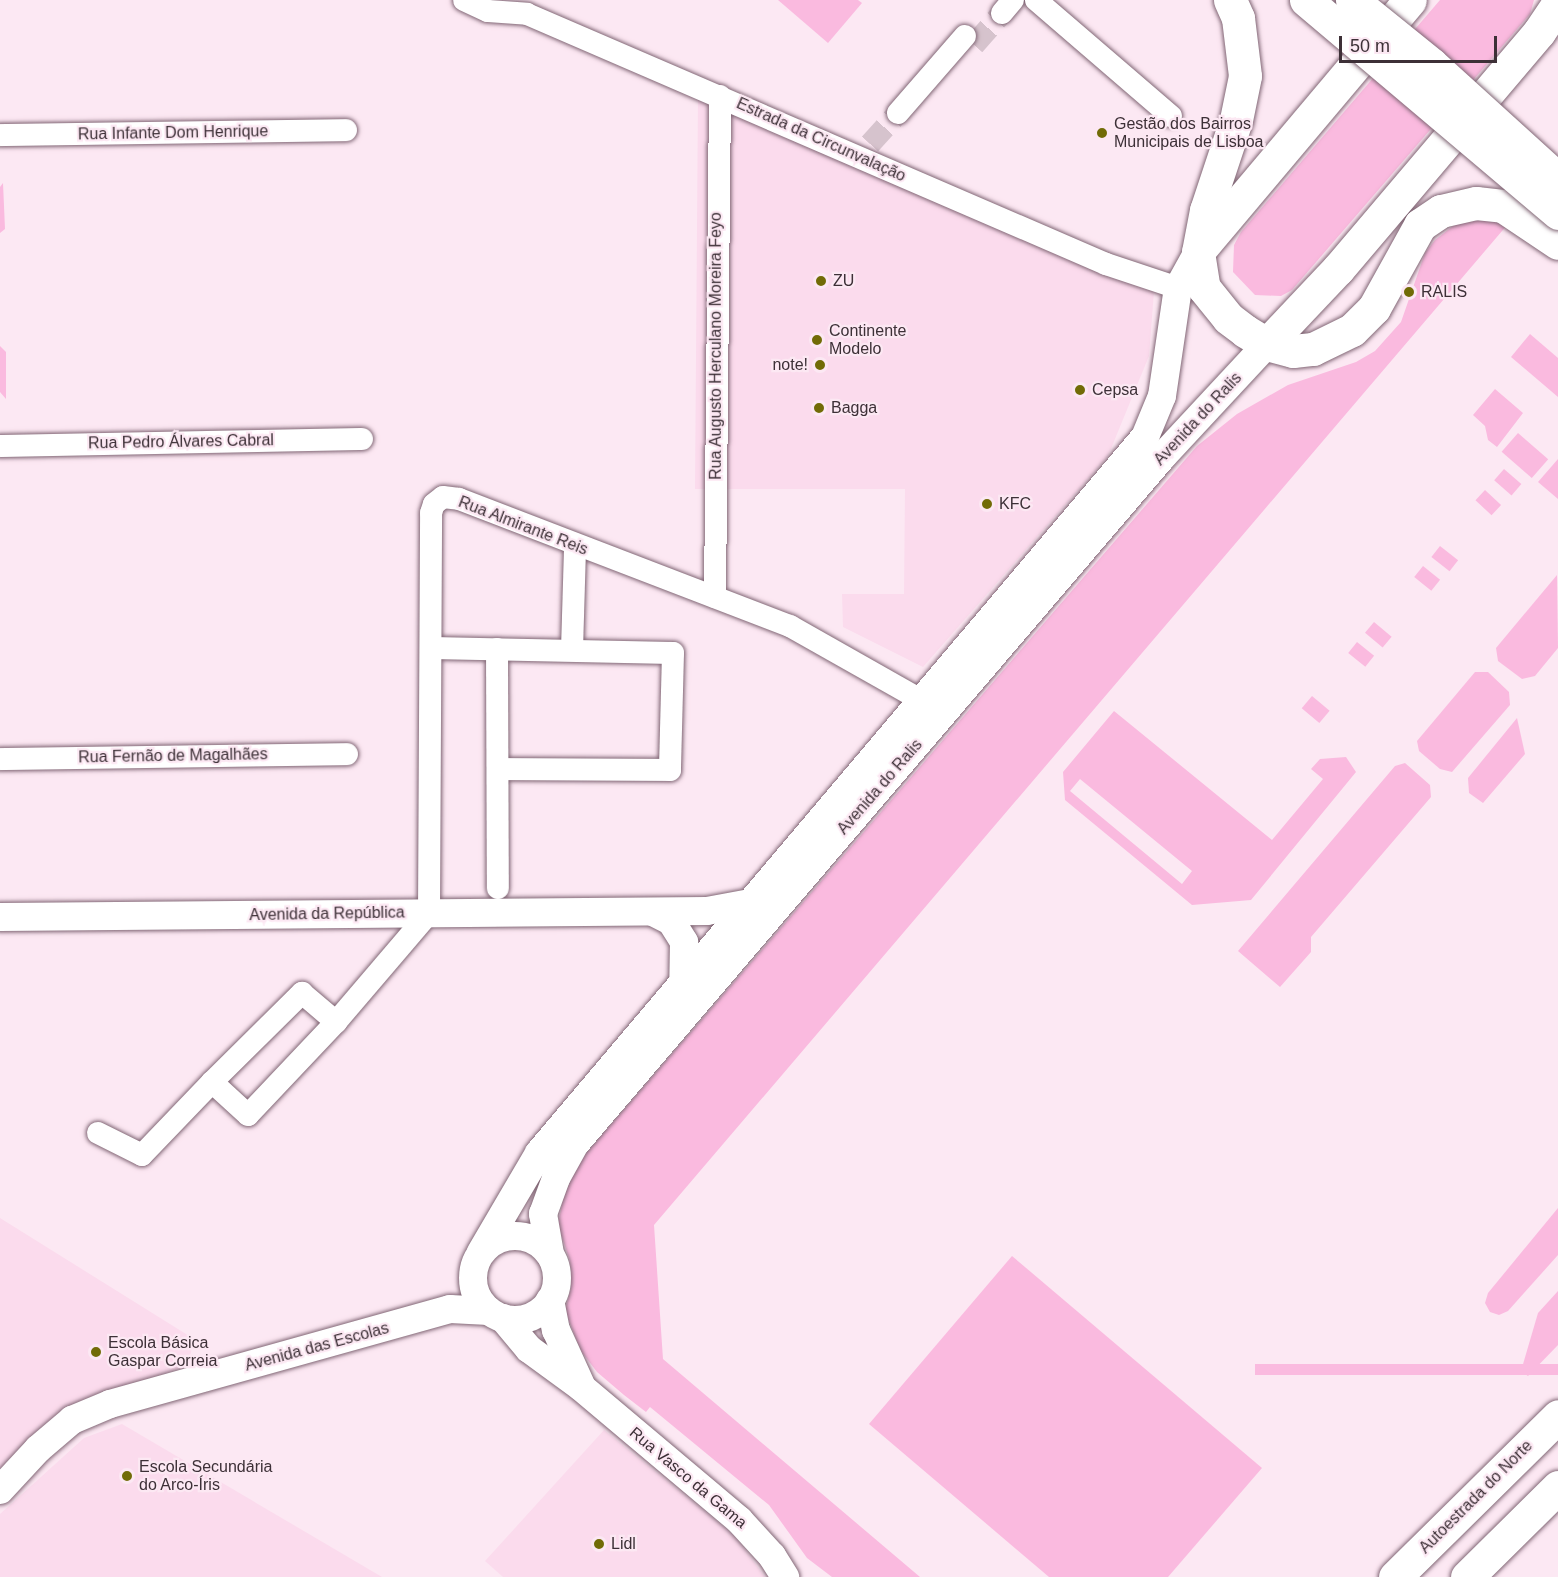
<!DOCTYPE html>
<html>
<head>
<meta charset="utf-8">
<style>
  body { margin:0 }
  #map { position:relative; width:1558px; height:1577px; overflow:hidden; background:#fce8f3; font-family:Arial,sans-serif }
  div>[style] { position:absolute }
  .built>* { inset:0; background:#fbdbed }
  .green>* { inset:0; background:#fabadf; transform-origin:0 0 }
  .minor-tunnel>* { height:22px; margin-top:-11px; transform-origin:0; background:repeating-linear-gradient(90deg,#d6c3cd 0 22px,transparent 0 33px) }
  .roads { filter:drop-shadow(0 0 2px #816675) drop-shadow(0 0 2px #816675) }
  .minor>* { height:22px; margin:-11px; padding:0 11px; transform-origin:11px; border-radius:11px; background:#fff }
  .tertiary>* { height:28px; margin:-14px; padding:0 14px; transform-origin:14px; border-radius:14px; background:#fff }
  .tertiary>.ring { margin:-14px; padding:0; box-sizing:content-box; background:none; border:28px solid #fff; border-radius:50% }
  .trunk>* { height:33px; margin:-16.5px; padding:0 16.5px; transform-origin:16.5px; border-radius:16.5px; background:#fff }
  .motorway>* { height:33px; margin:-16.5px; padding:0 16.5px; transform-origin:16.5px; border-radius:16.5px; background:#fff }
  .bridges { filter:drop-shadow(0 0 2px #816675) drop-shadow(0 0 2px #816675) }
  .trunk-bridge>* { height:33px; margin:-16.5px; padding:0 16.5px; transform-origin:16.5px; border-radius:16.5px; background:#fff }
  .dots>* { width:16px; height:16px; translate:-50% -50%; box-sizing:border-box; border:3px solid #fce8f3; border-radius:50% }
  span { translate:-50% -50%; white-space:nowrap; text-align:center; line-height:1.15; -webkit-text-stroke:4.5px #fce8f3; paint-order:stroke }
  .poi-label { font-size:16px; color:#3d3037 }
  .left { translate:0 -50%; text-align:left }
  .right { translate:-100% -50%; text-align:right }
  .street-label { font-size:16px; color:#3d3037 }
  .scale { position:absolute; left:1339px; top:36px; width:158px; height:27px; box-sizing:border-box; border:3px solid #3d3037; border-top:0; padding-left:8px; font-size:18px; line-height:21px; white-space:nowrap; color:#3d3037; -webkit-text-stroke:4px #fce8f3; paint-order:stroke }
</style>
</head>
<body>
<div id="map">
  <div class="built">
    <i style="clip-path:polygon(698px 95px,1154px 291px,1149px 356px,1108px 456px,923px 667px,843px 627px,842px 594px,904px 594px,905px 489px,695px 489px)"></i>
    <i style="clip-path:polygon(0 1218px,194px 1339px,188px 1365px,57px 1414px,0 1470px)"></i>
    <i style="clip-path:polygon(122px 1424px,382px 1577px,0 1577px,0 1514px,84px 1438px)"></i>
    <i style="clip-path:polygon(604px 1430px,735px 1536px,765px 1577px,503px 1577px,485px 1561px)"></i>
  </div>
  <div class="green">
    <i style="clip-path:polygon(778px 0,858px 0,862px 3px,828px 43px)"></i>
    <i style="clip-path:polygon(1440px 0,1534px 0,1530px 14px,1292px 290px,1281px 296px,1255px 295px,1233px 272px,1234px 245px,1241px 232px)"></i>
    <i style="clip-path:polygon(3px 183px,5px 229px,0 233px,0 187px)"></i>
    <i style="clip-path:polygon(1477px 219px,1508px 224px,654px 1225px,663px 1359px,920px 1577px,832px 1577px,807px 1558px,769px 1505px,650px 1407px,646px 1412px,624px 1395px,597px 1372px,581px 1351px,565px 1311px,571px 1288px,570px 1261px,558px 1225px,563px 1199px,577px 1164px,1197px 446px,1237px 414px,1288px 385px,1356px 362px,1375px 351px,1401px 322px,1425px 253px,1435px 240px,1457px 223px)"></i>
    <i style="clip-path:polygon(1530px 334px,1558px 358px,1558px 397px,1511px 357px)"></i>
    <i style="clip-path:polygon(0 346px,6px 352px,6px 399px,0 392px)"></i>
    <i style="clip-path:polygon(1495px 389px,1523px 413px,1497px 447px,1488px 440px,1485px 426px,1473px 415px)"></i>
    <i style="left:1518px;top:433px;width:40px;height:25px;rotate:41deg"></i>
    <i style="clip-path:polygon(1558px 459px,1558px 499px,1538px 482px)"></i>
    <i style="left:1504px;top:469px;width:23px;height:15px;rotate:41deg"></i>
    <i style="left:1485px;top:490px;width:22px;height:14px;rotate:43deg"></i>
    <i style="left:1440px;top:546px;width:23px;height:14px;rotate:38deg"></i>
    <i style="left:1423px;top:566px;width:22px;height:14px;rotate:39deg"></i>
    <i style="clip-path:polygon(1557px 575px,1558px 648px,1535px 676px,1522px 679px,1498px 661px,1496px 648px)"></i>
    <i style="left:1374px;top:622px;width:23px;height:14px;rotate:40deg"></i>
    <i style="left:1357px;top:642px;width:22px;height:14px;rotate:39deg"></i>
    <i style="clip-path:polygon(1475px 672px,1488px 672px,1509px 692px,1510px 705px,1452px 772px,1440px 769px,1419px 751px,1417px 741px)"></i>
    <i style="left:1312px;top:696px;width:23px;height:16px;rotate:40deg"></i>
    <i style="clip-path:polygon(evenodd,1114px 711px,1272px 840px,1323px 779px,1311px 769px,1320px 759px,1346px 757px,1356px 772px,1251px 900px,1192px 905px,1065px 800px,1063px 772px,1114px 711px,1080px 779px,1192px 871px,1182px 884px,1070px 791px,1080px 779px)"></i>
    <i style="clip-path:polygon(1517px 718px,1525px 754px,1483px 803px,1469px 793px,1468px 778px)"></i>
    <i style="clip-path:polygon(1405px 763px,1430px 785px,1431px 797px,1311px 937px,1311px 952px,1280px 987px,1238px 951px,1395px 766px)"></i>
    <i style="clip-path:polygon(1558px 1208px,1558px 1255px,1508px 1311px,1499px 1315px,1490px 1312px,1485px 1303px,1488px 1293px)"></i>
    <i style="clip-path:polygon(1012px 1256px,1262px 1468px,1168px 1577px,1049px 1577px,869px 1424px)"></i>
    <i style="clip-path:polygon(1558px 1291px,1558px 1345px,1528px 1376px,1521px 1371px,1538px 1313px)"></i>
    <i style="left:1558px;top:1364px;width:11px;height:303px;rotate:90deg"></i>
  </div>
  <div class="minor-tunnel">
    <i style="left:974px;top:45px;width:43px;rotate:-48.8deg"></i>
    <i style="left:870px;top:144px;width:42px;rotate:-47.9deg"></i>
  </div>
  <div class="roads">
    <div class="minor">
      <i style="left:464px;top:0;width:26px;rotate:25deg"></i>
      <i style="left:488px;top:11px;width:39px;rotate:4deg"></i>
      <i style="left:527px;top:14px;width:631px;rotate:23.35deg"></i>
      <i style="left:1106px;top:264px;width:76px;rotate:18.4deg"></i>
      <i style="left:1036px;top:0;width:178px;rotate:40.7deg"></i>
      <i style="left:1002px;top:13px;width:17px;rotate:-50deg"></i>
      <i style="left:898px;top:113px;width:102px;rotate:-49deg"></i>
      <i style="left:0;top:135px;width:346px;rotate:-0.8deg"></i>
      <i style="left:0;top:446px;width:362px;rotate:-1.1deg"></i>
      <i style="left:715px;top:597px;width:501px;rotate:-89.43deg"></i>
      <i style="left:431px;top:648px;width:242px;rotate:1.2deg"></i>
      <i style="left:673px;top:653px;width:117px;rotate:91.5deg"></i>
      <i style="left:670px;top:770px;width:172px;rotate:-179.7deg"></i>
      <i style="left:497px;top:649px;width:239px;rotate:89.8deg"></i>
      <i style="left:572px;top:650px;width:104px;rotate:-88.3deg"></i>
      <i style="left:0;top:759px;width:347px;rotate:-0.8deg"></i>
      <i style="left:336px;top:1022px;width:143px;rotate:-49.5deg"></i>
      <i style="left:429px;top:913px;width:400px;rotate:-89.7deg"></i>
      <i style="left:431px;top:513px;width:9px;rotate:-72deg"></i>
      <i style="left:434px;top:504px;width:11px;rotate:-38deg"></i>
      <i style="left:443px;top:497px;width:16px;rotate:7deg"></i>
      <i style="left:459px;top:499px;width:355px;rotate:21deg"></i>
      <i style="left:790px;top:626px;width:150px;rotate:29.5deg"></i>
      <i style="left:98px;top:1133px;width:49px;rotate:26.6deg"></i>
      <i style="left:142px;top:1155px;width:101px;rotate:-46.2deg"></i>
      <i style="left:212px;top:1082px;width:127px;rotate:-44.7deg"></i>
      <i style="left:302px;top:993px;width:45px;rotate:40.5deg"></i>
      <i style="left:336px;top:1022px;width:128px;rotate:133.4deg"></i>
      <i style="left:248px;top:1115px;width:49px;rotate:-137.5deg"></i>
    </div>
    <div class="tertiary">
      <i style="left:653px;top:912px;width:20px;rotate:27deg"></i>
      <i style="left:671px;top:921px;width:25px;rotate:58deg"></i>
      <i style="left:684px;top:942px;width:39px;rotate:91deg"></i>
      <i style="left:0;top:917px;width:707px;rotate:-0.49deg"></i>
      <i style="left:707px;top:911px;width:44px;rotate:-10.5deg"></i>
      <i class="ring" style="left:473px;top:1236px;width:56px;height:56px"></i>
      <i style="left:481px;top:1252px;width:115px;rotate:-59.6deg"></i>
      <i style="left:539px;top:1153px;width:938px;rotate:-49.76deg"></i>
      <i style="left:1145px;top:437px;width:44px;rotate:-67.5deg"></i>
      <i style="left:1162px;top:396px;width:109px;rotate:-81.6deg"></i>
      <i style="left:1178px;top:288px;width:41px;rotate:-60.9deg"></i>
      <i style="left:550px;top:1254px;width:41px;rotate:-99.9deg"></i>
      <i style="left:543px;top:1214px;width:38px;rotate:-70deg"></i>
      <i style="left:556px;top:1178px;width:39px;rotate:-61deg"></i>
      <i style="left:575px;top:1144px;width:904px;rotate:-49.49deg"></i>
      <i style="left:1162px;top:457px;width:154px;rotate:-47.1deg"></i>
      <i style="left:550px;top:1300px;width:31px;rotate:79deg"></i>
      <i style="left:556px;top:1330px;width:60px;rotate:65.6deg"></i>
      <i style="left:503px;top:1318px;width:40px;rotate:50deg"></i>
      <i style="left:529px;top:1349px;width:64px;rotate:36.2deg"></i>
      <i style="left:581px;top:1387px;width:207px;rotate:40.1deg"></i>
      <i style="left:739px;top:1520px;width:49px;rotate:47.5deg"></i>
      <i style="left:772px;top:1556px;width:25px;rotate:58deg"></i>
      <i style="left:0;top:1490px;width:56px;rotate:-47.2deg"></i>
      <i style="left:38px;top:1449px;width:45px;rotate:-40.5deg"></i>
      <i style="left:72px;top:1420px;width:41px;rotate:-22.8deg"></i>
      <i style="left:110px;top:1404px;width:353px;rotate:-15.6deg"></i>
      <i style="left:450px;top:1309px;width:39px;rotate:3deg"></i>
    </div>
    <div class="trunk">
      <i style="left:1230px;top:0;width:20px;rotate:66deg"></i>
      <i style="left:1238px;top:18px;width:58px;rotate:83.1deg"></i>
      <i style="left:1245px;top:76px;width:45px;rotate:101.6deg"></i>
      <i style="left:1236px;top:120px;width:95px;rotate:108.4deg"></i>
      <i style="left:1206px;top:210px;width:43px;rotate:100.8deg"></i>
      <i style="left:1198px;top:252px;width:36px;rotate:81deg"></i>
      <i style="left:1204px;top:288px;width:38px;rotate:51deg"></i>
      <i style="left:1228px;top:318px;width:21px;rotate:37deg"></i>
      <i style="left:1245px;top:331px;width:26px;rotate:31deg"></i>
      <i style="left:1267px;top:344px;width:27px;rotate:15deg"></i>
      <i style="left:1293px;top:351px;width:20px;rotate:-6deg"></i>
      <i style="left:1313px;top:349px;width:43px;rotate:-26deg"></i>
      <i style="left:1352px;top:330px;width:31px;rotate:-45deg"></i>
      <i style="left:1374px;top:308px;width:95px;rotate:-61deg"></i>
      <i style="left:1420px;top:225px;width:25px;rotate:-34deg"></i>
      <i style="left:1441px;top:211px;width:36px;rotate:-13deg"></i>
      <i style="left:1476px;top:203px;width:27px;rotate:6deg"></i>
      <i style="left:1503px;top:206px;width:66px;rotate:33.9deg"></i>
      <i style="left:1201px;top:248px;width:324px;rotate:-49.9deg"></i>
      <i style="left:1267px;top:344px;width:103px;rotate:-46.6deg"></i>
      <i style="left:1338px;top:269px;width:311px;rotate:-49.7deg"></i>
      <i style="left:1539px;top:32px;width:34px;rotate:-56deg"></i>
    </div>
    <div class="motorway">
      <i style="left:1395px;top:1577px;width:229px;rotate:-44.6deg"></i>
      <i style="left:1467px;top:1577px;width:128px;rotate:-44.7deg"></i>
    </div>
  </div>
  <div class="bridges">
    <div class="trunk-bridge">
      <i style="left:1306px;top:0;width:330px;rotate:40.2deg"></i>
      <i style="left:1352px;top:0;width:102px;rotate:39deg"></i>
      <i style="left:1431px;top:64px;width:171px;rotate:42.2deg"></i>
    </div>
  </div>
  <div class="dots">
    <i style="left:1102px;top:133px;background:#716b06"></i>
    <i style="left:821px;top:281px;background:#716b06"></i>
    <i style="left:1409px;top:292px;background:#716b06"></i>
    <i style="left:817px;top:340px;background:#716b06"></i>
    <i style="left:820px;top:365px;background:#716b06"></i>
    <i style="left:1080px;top:390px;background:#716b06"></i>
    <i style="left:819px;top:408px;background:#716b06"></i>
    <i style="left:987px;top:504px;background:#716b06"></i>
    <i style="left:96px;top:1352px;background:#716b06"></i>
    <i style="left:127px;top:1476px;background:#716b06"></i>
    <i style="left:599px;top:1544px;background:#716b06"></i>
  </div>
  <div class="poi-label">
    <span class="left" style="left:1114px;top:133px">Gestão dos Bairros<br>Municipais de Lisboa</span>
    <span class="left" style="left:833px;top:281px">ZU</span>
    <span class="left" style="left:1421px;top:292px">RALIS</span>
    <span class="left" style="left:829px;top:340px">Continente<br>Modelo</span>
    <span class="right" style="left:808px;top:365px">note!</span>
    <span class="left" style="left:1092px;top:390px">Cepsa</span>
    <span class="left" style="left:831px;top:408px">Bagga</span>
    <span class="left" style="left:999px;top:504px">KFC</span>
    <span class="left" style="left:108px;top:1352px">Escola Básica<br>Gaspar Correia</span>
    <span class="left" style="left:139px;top:1476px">Escola Secundária<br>do Arco-Íris</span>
    <span class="left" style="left:611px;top:1544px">Lidl</span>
  </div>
  <div class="street-label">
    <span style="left:173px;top:133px;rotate:-1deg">Rua Infante Dom Henrique</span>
    <span style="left:821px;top:140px;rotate:24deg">Estrada da Circunvalação</span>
    <span style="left:716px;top:346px;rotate:-90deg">Rua Augusto Herculano Moreira Feyo</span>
    <span style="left:1198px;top:419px;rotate:-47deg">Avenida do Ralis</span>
    <span style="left:181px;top:442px;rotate:-1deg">Rua Pedro Álvares Cabral</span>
    <span style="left:523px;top:526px;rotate:21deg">Rua Almirante Reis</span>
    <span style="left:173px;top:756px;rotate:-1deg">Rua Fernão de Magalhães</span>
    <span style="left:880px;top:787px;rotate:-49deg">Avenida do Ralis</span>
    <span style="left:327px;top:914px;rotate:-1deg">Avenida da República</span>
    <span style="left:317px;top:1347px;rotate:-15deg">Avenida das Escolas</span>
    <span style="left:688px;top:1478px;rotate:40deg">Rua Vasco da Gama</span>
    <span style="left:1476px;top:1497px;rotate:-45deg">Autoestrada do Norte</span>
  </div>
  <div class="scale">50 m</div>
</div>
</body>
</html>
